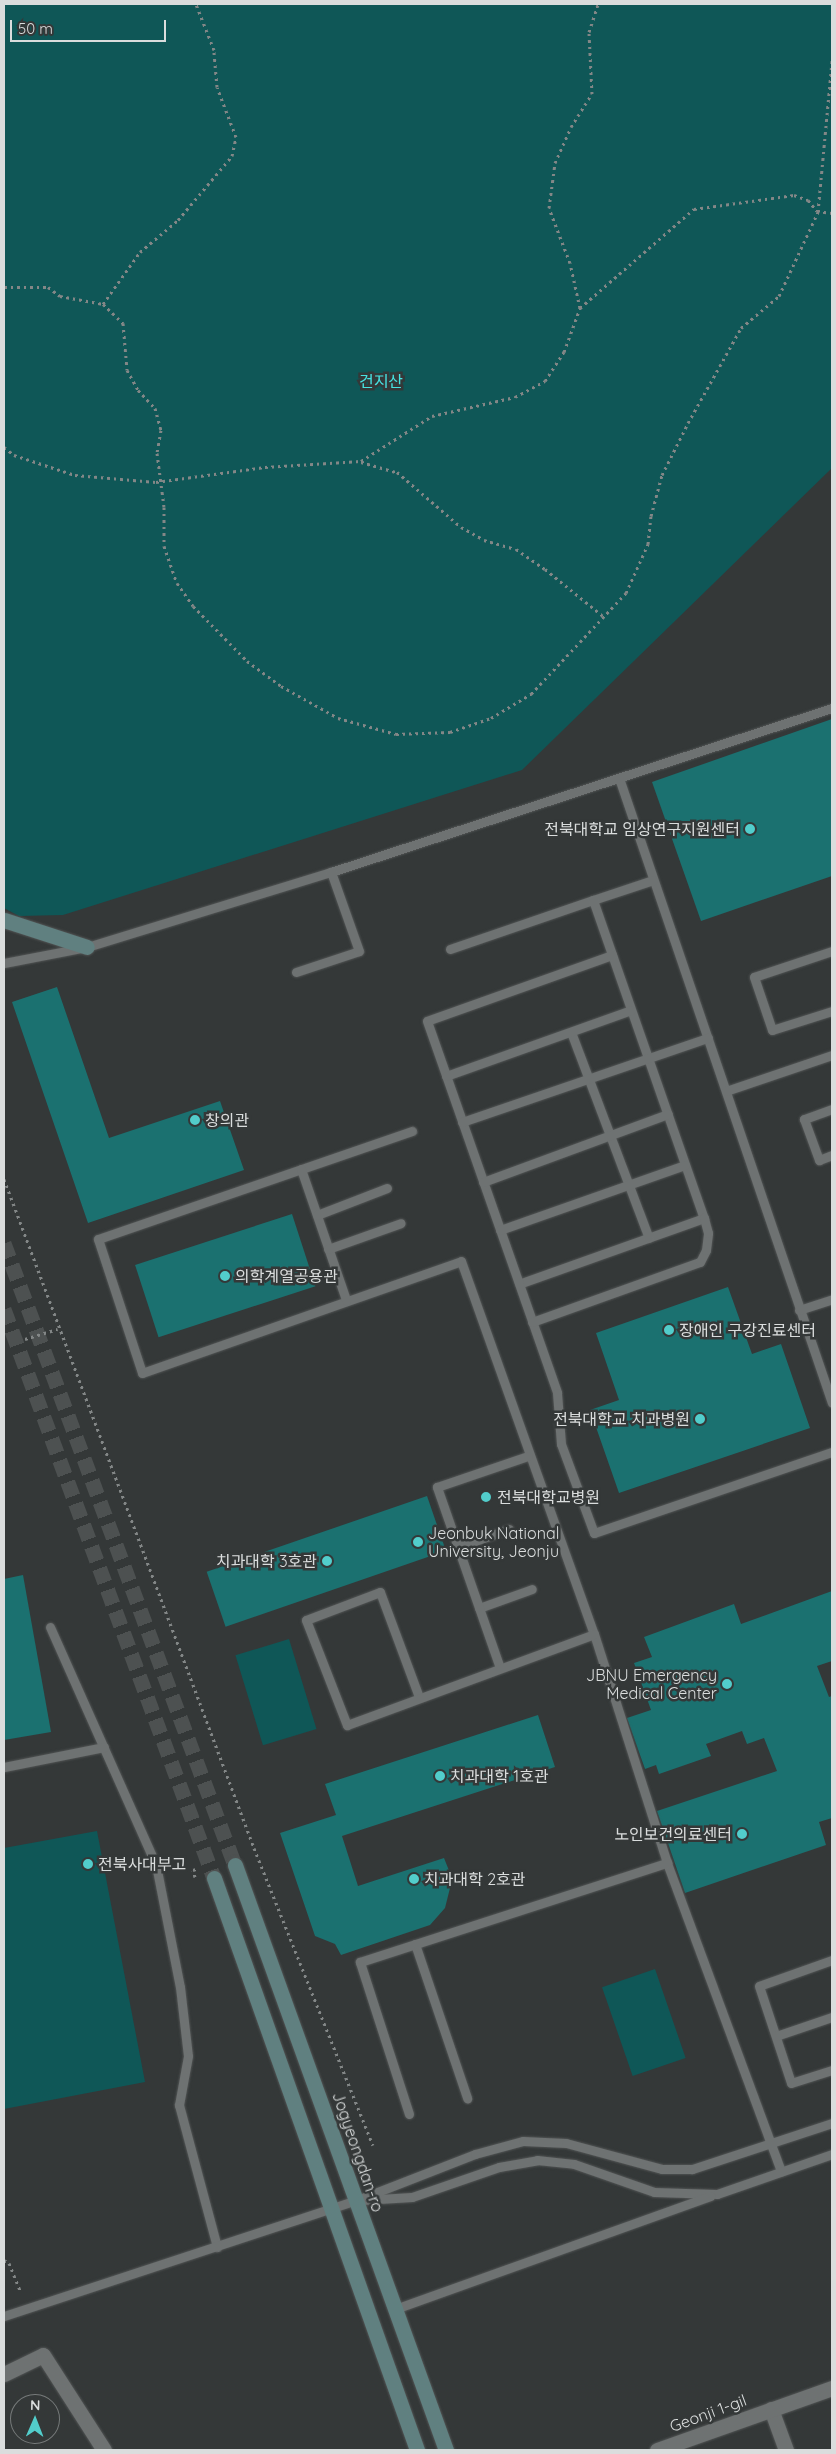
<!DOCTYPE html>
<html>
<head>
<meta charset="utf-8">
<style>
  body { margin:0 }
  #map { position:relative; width:836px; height:2454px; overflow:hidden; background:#343838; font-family:Quicksand,"Noto Sans KR",sans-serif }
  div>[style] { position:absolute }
  .green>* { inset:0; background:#0f5757; transform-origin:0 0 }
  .building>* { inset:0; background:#1b7170; transform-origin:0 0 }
  .secondary-tunnel>* { height:15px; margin-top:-7.5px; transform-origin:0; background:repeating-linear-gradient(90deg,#4d5151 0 15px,transparent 0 23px) }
  .path>* { height:3px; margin-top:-1.5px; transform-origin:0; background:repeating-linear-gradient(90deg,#838787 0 2.5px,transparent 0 6.5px) }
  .roads { filter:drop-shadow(0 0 1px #515454) drop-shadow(0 0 1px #515454) }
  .lane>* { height:9px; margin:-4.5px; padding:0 4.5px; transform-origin:4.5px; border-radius:4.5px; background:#6e7272 }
  .street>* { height:15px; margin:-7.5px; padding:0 7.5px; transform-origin:7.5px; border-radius:7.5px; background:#6e7272 }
  .secondary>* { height:15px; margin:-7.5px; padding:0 7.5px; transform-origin:7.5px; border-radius:7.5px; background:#608080 }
  .dots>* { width:14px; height:14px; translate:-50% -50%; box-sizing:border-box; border:2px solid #343838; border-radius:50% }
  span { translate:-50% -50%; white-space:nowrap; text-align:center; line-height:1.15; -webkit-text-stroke:5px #343838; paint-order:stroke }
  .park-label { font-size:16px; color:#46e3e2 }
  .poi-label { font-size:16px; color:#dadddd }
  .right { translate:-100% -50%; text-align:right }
  .left { translate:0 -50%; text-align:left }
  .street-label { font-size:16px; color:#dadddd }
  .frame { position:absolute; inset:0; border:5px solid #dadddd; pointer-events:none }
  .north { position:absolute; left:10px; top:2394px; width:50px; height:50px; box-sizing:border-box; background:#343838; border:1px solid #767a7a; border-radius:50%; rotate:1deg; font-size:14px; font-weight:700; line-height:20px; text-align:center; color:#dadddd }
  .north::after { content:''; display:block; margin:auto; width:18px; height:22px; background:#52cdcb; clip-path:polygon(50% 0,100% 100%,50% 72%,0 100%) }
  .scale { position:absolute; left:10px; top:20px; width:156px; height:22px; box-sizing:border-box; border:2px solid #dadddd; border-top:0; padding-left:6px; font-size:15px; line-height:18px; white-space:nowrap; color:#dadddd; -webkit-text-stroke:4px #343838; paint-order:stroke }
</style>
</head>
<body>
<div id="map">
  <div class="green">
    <i style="clip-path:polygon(4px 4px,832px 4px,832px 468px,522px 770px,63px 915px,19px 916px,4px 908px)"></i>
    <i style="left:289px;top:1639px;width:94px;height:56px;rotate:73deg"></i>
    <i style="clip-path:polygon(97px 1831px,145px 2082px,4px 2109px,4px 1848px)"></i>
    <i style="left:655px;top:1969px;width:94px;height:56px;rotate:71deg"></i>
  </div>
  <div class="building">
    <i style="clip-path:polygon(832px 719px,832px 876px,701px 921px,652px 782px)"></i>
    <i style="clip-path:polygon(57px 987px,109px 1138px,220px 1101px,244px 1170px,88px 1223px,12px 1002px)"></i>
    <i style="left:292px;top:1214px;width:76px;height:165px;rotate:72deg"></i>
    <i style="clip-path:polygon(728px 1287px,752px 1354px,781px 1344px,810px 1428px,619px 1493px,590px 1410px,619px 1400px,596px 1333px)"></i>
    <i style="left:427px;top:1496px;width:58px;height:233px;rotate:71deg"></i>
    <i style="clip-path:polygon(23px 1575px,51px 1732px,4px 1740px,4px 1579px)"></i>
    <i style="clip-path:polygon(832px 1591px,832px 1661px,817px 1666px,829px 1697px,832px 1696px,832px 1818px,819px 1822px,826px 1845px,685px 1893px,657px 1811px,777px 1771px,764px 1738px,747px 1744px,742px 1731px,706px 1744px,711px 1756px,659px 1774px,656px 1765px,645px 1769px,627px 1718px,651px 1710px,634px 1663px,652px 1657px,644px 1637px,734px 1604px,741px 1624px)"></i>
    <i style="clip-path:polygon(538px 1715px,555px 1767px,342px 1836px,358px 1886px,444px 1858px,450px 1873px,450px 1888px,445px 1908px,430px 1925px,341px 1955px,335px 1944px,315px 1936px,280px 1833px,336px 1815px,325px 1784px)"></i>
  </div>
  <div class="secondary-tunnel">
    <i style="left:4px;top:1243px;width:664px;rotate:69.63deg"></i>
    <i style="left:4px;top:1309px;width:607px;rotate:69.74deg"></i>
  </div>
  <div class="path">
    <i style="left:4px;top:287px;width:44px"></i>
    <i style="left:48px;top:287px;width:15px;rotate:37deg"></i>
    <i style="left:60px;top:296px;width:44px;rotate:10.5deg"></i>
    <i style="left:103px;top:304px;width:28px;rotate:44deg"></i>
    <i style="left:123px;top:323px;width:47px;rotate:85.1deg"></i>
    <i style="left:127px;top:370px;width:23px;rotate:61deg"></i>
    <i style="left:138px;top:390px;width:25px;rotate:47deg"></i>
    <i style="left:155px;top:408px;width:23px;rotate:75deg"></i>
    <i style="left:161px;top:430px;width:23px;rotate:100deg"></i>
    <i style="left:157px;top:453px;width:54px;rotate:82.6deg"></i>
    <i style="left:164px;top:507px;width:39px;rotate:90deg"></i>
    <i style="left:164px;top:546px;width:39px;rotate:71deg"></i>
    <i style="left:177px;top:583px;width:28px;rotate:55deg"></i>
    <i style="left:193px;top:606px;width:77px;rotate:45.5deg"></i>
    <i style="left:247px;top:661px;width:42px;rotate:36.3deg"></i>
    <i style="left:281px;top:686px;width:65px;rotate:29.3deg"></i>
    <i style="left:338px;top:718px;width:60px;rotate:15.4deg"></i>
    <i style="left:396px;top:734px;width:54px;rotate:-2.1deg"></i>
    <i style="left:450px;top:732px;width:43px;rotate:-18.9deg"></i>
    <i style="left:491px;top:718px;width:47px;rotate:-31deg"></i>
    <i style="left:531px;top:694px;width:139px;rotate:-46.8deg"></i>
    <i style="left:626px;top:593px;width:54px;rotate:-65.8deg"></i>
    <i style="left:648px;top:544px;width:28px;rotate:-84deg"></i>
    <i style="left:651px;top:516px;width:42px;rotate:-75deg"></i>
    <i style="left:662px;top:475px;width:58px;rotate:-63.4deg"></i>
    <i style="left:688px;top:423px;width:109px;rotate:-60.8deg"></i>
    <i style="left:741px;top:328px;width:50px;rotate:-40.1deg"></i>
    <i style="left:779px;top:296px;width:93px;rotate:-65.1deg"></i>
    <i style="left:818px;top:212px;width:153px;rotate:-84.7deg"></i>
    <i style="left:103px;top:304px;width:64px;rotate:-54.6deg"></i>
    <i style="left:140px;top:252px;width:50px;rotate:-40.1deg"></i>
    <i style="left:178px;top:220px;width:84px;rotate:-49.8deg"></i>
    <i style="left:232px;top:156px;width:19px;rotate:-78deg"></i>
    <i style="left:236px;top:137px;width:53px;rotate:-110.8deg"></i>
    <i style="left:217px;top:87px;width:37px;rotate:-95deg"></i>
    <i style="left:214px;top:50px;width:49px;rotate:-111.4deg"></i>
    <i style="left:580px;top:308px;width:46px;rotate:-102.5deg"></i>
    <i style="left:570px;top:263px;width:59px;rotate:-110.9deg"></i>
    <i style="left:549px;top:208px;width:45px;rotate:-82.4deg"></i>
    <i style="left:555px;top:163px;width:39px;rotate:-66deg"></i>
    <i style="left:571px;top:127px;width:39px;rotate:-58deg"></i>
    <i style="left:592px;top:94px;width:62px;rotate:-92.8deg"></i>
    <i style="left:589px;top:32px;width:29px;rotate:-72deg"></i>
    <i style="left:4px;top:447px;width:13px;rotate:39deg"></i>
    <i style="left:14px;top:455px;width:64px;rotate:18.2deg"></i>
    <i style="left:75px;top:475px;width:81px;rotate:4.9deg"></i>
    <i style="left:156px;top:482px;width:110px;rotate:-7.8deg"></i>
    <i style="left:265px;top:467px;width:96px;rotate:-3.6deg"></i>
    <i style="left:361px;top:461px;width:84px;rotate:-32.4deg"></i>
    <i style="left:432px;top:416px;width:85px;rotate:-12.9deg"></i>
    <i style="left:515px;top:397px;width:34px;rotate:-28deg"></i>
    <i style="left:545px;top:381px;width:35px;rotate:-57deg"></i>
    <i style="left:564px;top:352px;width:47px;rotate:-70deg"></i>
    <i style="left:580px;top:308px;width:151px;rotate:-41deg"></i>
    <i style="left:694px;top:209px;width:101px;rotate:-8deg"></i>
    <i style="left:794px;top:195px;width:15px;rotate:20deg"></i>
    <i style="left:808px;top:200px;width:14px;rotate:51deg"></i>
    <i style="left:817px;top:211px;width:15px;rotate:8deg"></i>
    <i style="left:361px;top:462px;width:37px;rotate:16deg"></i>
    <i style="left:397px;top:472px;width:84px;rotate:40.7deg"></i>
    <i style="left:461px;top:527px;width:26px;rotate:29deg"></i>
    <i style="left:484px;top:540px;width:33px;rotate:16deg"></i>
    <i style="left:516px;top:549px;width:35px;rotate:35deg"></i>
    <i style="left:545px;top:569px;width:76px;rotate:39.1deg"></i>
    <i style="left:4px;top:1179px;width:714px;rotate:69.51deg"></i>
    <i style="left:254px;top:1848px;width:320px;rotate:68.2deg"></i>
    <i style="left:25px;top:1339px;width:34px;rotate:-17deg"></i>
    <i style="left:195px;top:1877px;width:7px;rotate:-106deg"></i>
    <i style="left:193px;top:1870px;width:6px;rotate:-18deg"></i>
    <i style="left:4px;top:2260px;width:6px;rotate:31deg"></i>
    <i style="left:9px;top:2263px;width:31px;rotate:68deg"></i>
  </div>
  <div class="roads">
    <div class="lane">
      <i style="left:619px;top:778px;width:660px;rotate:71.18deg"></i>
      <i style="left:593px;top:900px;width:63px;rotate:-18.4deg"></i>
      <i style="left:450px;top:949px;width:151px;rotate:-18.9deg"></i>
      <i style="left:593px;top:900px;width:337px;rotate:70.8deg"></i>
      <i style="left:704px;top:1218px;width:196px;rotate:160.4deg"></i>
      <i style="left:832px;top:951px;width:82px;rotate:161.6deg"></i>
      <i style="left:754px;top:977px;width:56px;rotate:71.2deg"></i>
      <i style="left:772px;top:1030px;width:63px;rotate:-17.6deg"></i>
      <i style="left:612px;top:955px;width:196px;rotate:160.4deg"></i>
      <i style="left:427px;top:1021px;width:394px;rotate:70.7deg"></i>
      <i style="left:557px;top:1393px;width:51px;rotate:85.5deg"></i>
      <i style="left:561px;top:1444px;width:95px;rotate:69.7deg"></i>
      <i style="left:594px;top:1533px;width:251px;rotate:-18.8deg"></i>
      <i style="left:4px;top:963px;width:85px;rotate:-10.9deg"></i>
      <i style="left:87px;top:947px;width:255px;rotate:-17.1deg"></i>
      <i style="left:331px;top:872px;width:527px;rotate:-18.13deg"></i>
      <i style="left:296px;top:972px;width:66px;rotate:-18.4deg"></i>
      <i style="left:359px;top:951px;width:84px;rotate:-109.5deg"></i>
      <i style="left:571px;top:1032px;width:220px;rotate:69.3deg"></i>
      <i style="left:446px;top:1076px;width:196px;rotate:-19.6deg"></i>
      <i style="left:726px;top:1091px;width:112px;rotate:-18.8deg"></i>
      <i style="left:832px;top:1109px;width:30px;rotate:160deg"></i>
      <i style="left:804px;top:1119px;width:44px;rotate:69.9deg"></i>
      <i style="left:819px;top:1160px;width:14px;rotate:-21deg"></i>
      <i style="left:462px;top:1122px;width:260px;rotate:-18.9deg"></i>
      <i style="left:412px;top:1131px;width:332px;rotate:161deg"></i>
      <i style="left:98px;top:1239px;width:141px;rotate:71.8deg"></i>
      <i style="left:142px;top:1373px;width:338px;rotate:-19.3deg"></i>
      <i style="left:461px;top:1261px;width:396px;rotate:70.4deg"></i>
      <i style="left:594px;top:1634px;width:240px;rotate:72.3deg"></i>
      <i style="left:667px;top:1863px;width:329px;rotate:69.7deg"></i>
      <i style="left:301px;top:1169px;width:139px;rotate:71deg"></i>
      <i style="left:483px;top:1182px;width:197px;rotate:-20.2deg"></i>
      <i style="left:317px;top:1215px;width:75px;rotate:-21.1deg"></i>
      <i style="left:500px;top:1230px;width:196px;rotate:-19.4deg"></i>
      <i style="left:328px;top:1249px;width:77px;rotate:-19.6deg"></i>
      <i style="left:799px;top:1310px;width:35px;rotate:-18deg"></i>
      <i style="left:532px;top:1322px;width:178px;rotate:-19.7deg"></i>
      <i style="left:700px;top:1262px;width:13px;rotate:-63deg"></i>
      <i style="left:706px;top:1250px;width:17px;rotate:-83deg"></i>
      <i style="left:708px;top:1233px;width:16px;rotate:-105deg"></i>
      <i style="left:458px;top:1547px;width:54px;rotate:-19.4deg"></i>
      <i style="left:479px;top:1608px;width:56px;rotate:-19.7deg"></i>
      <i style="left:50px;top:1627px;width:261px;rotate:66deg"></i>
      <i style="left:156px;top:1865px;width:124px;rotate:78.9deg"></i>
      <i style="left:180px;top:1987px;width:69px;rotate:83.4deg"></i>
      <i style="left:188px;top:2056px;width:50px;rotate:100.4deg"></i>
      <i style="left:179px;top:2105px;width:147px;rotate:75deg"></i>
      <i style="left:500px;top:1668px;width:192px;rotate:-109.2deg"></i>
      <i style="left:437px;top:1487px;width:96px;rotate:-18.8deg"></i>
      <i style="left:419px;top:1697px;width:112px;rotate:-110.4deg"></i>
      <i style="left:380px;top:1592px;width:79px;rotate:159.3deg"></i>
      <i style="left:306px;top:1620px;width:113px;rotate:68.7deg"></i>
      <i style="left:347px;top:1725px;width:263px;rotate:-20.2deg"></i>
      <i style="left:4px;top:1767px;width:102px;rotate:-11.3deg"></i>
      <i style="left:415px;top:1944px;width:163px;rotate:71.3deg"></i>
      <i style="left:832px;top:1960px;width:77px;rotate:160.4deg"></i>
      <i style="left:759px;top:1986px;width:102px;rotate:71.7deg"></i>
      <i style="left:791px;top:2083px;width:43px;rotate:-17.6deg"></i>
      <i style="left:776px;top:2036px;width:59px;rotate:-18.7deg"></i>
      <i style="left:409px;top:2114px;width:160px;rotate:-107.9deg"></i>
      <i style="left:360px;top:1962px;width:323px;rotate:-17.9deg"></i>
      <i style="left:362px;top:2200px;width:50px;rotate:-3.4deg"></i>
      <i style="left:412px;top:2197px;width:92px;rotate:-19deg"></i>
      <i style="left:499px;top:2167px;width:39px;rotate:-10deg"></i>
      <i style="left:537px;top:2160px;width:37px;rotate:6deg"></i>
      <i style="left:574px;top:2164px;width:85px;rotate:19.3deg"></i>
      <i style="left:654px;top:2192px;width:63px;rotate:1.8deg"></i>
      <i style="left:717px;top:2194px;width:122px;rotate:-19.2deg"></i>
      <i style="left:395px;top:2309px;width:335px;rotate:-19.7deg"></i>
      <i style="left:4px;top:2316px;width:372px;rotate:-18.2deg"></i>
      <i style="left:357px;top:2200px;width:127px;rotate:-21.3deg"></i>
      <i style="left:475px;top:2154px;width:50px;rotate:-15.2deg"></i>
      <i style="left:523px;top:2141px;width:43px;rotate:2.7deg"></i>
      <i style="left:566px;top:2143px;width:99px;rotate:15.2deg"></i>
      <i style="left:662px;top:2169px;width:30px"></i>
      <i style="left:692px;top:2169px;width:147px;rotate:-18.2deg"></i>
    </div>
    <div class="street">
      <i style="left:4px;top:2374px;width:43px;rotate:-26deg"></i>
      <i style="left:43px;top:2355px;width:113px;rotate:57.3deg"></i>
      <i style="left:771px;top:2409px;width:44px;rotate:69.9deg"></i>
      <i style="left:657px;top:2450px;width:186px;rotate:-19.5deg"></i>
    </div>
    <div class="secondary">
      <i style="left:4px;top:920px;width:87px;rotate:18deg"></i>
      <i style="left:235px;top:1865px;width:622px;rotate:70.17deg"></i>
      <i style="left:214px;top:1878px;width:607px;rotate:70.46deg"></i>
    </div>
  </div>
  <div class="dots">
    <i style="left:750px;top:829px;background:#52cdcb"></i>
    <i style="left:195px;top:1120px;background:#52cdcb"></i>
    <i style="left:225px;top:1276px;background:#52cdcb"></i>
    <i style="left:669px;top:1330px;background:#52cdcb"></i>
    <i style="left:700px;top:1419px;background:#52cdcb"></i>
    <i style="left:486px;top:1497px;background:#52cdcb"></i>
    <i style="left:418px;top:1542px;background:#52cdcb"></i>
    <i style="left:327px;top:1561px;background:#52cdcb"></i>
    <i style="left:727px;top:1684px;background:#52cdcb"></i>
    <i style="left:440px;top:1776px;background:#52cdcb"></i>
    <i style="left:742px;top:1834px;background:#52cdcb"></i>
    <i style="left:88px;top:1864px;background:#52cdcb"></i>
    <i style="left:414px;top:1879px;background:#52cdcb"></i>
  </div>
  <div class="park-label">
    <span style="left:381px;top:381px">건지산</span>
  </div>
  <div class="poi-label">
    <span class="right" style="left:740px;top:829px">전북대학교 임상연구지원센터</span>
    <span class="left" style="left:205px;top:1120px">창의관</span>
    <span class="left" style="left:235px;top:1276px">의학계열공용관</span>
    <span class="left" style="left:679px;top:1330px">장애인 구강진료센터</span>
    <span class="right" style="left:690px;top:1419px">전북대학교 치과병원</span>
    <span class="left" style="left:497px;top:1497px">전북대학교병원</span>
    <span class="left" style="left:428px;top:1542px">Jeonbuk National<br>University, Jeonju</span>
    <span class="right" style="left:317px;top:1561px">치과대학 3호관</span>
    <span class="right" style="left:717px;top:1684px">JBNU Emergency<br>Medical Center</span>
    <span class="left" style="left:450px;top:1776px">치과대학 1호관</span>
    <span class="right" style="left:732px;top:1834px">노인보건의료센터</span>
    <span class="left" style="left:98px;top:1864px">전북사대부고</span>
    <span class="left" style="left:424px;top:1879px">치과대학 2호관</span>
  </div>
  <div class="street-label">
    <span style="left:358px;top:2152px;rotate:71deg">Jogyeongdan-ro</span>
    <span style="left:708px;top:2413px;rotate:-20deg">Geonji 1-gil</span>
  </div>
  <div class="frame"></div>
  <div class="north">N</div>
  <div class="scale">50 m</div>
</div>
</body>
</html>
